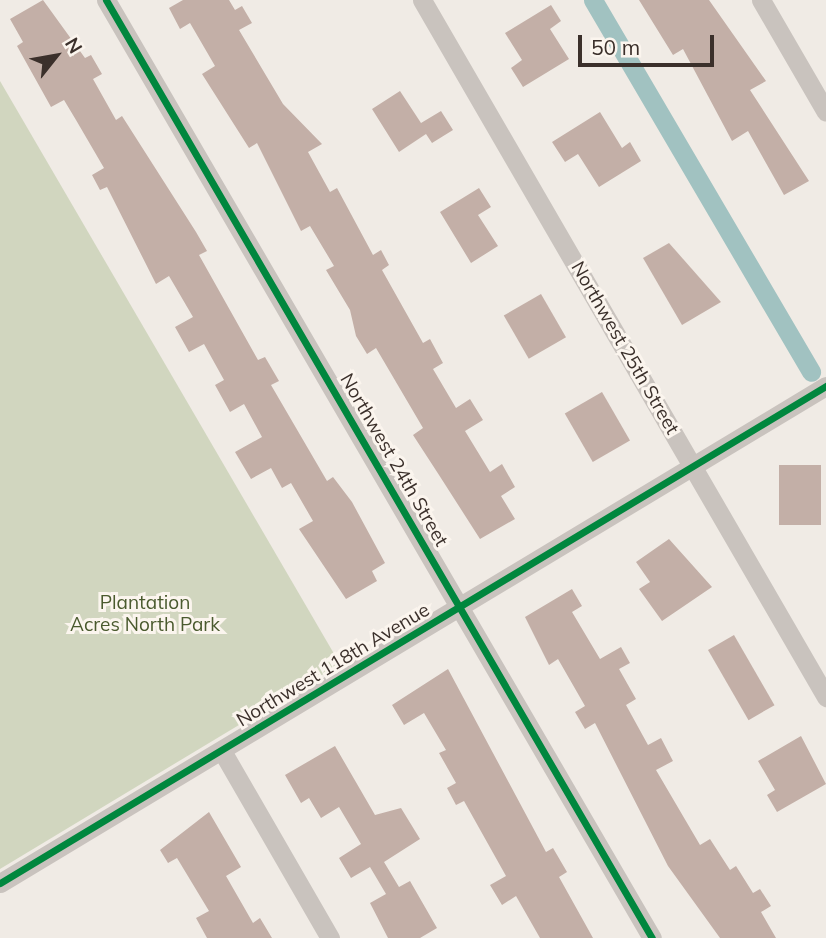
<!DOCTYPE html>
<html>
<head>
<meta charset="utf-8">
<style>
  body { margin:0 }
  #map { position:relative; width:826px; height:938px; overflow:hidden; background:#f0ebe5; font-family:Mulish,sans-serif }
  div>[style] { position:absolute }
  .green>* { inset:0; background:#d1d6bf }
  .canal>* { height:19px; margin:-9.5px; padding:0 9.5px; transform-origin:9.5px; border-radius:9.5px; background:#a1c2c1 }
  .building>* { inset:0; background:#c3afa7; transform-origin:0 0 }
  .minor>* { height:19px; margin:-9.5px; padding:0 9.5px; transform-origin:9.5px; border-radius:9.5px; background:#c9c3be }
  .cycleway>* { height:7px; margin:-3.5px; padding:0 3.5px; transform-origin:3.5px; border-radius:3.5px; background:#00873e }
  span { translate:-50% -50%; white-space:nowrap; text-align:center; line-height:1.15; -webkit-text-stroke:6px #fbf5ee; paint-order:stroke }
  .street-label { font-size:19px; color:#3b302b }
  .park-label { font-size:19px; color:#4a5a2e }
  .north { position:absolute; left:21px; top:21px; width:70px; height:70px; -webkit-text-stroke:5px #fbf5ee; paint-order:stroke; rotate:59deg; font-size:19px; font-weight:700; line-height:28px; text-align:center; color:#3b302b }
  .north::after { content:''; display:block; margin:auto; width:24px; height:32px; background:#3b302b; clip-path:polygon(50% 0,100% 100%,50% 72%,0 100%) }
  .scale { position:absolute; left:578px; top:35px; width:136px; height:32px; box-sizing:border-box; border:4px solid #3b302b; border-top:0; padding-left:9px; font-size:21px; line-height:24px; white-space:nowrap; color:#3b302b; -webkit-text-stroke:5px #fbf5ee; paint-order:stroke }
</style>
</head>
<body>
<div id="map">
  <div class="green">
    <i style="clip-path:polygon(0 81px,340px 664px,0 869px)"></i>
  </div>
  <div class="canal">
    <i style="left:593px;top:0;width:431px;rotate:59.6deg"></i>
  </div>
  <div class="building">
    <i style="clip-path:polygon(43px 0,85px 58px,91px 55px,102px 74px,93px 79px,116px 120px,122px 116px,196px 232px,207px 251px,199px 255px,258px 360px,265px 357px,279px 381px,271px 385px,327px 481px,333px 477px,352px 502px,385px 563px,372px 571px,377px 581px,346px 599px,299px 529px,313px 521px,291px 483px,282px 488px,271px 468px,251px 479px,235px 452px,262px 437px,244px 404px,230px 412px,215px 385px,224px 380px,204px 344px,189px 352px,175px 327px,193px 317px,169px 276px,156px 284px,107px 187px,100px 190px,92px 175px,104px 168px,76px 120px,64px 100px,51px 107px,17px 46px,23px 42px,10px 19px)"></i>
    <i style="clip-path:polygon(183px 0,229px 0,235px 10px,242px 6px,252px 23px,239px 30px,283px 104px,322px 144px,308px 152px,330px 192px,337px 188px,373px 255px,381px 250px,389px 265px,382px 270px,423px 343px,430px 339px,443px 363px,433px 369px,456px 408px,470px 399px,483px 420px,465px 431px,490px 472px,502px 464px,515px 487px,501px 496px,515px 519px,480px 539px,439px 475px,413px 435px,423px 428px,376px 348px,367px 354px,356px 336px,350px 310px,326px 270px,334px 266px,310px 226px,301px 231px,257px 143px,249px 148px,202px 74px,215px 66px,190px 23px,180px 29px,169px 8px)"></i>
    <i style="clip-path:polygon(639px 0,709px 0,766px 81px,750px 90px,809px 181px,784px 195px,748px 131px,732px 141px,683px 49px,673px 55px)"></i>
    <i style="clip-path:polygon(551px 5px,561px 21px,550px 29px,569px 59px,523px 87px,511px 68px,522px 60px,505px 33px)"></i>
    <i style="clip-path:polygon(400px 91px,421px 123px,441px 111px,453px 130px,432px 143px,426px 134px,399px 152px,372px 109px)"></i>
    <i style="clip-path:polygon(600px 112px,622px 148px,630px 142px,641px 161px,599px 187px,578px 154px,565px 162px,552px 142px)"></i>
    <i style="clip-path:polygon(479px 188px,491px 207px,478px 215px,498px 246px,471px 263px,440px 212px)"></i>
    <i style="clip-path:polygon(669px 243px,721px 302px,682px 325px,643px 258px)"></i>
    <i style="left:541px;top:294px;width:50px;height:43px;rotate:60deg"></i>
    <i style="left:602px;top:392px;width:56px;height:43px;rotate:60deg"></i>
    <i style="left:779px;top:465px;width:42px;height:60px"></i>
    <i style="clip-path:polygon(669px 539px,712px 587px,662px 621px,639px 589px,650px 582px,636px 562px)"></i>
    <i style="clip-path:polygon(572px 589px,582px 606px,572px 612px,600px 659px,621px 647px,630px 663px,619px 669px,636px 699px,626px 705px,648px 745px,661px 738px,673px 761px,656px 770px,700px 845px,710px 839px,730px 870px,736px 866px,753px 893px,760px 889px,771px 906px,761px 912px,776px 938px,720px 938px,668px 866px,595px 723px,585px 729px,575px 712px,585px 706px,558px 659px,549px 665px,525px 617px)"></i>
    <i style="left:734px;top:635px;width:81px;height:30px;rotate:60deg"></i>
    <i style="clip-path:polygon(448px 669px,546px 852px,553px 848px,567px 872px,559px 877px,593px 938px,540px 938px,516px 896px,502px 905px,490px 885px,506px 876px,464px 801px,456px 805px,447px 788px,456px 783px,439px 753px,446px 750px,424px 713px,404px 725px,392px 705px)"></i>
    <i style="clip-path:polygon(801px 736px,826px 784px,777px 812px,767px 795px,775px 790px,758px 761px)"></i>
    <i style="clip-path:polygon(335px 746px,375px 815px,401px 808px,420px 839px,384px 862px,399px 887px,410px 881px,437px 928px,420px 938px,388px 938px,370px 903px,386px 894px,370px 867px,351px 878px,339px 858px,361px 844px,339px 807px,321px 818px,309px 798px,301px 803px,285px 775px)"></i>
    <i style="clip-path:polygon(209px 812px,241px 867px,226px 876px,253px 923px,260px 918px,272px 938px,207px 938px,196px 918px,209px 911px,177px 858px,168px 863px,160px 850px)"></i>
  </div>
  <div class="minor">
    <i style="left:106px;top:0;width:1085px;rotate:59.8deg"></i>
    <i style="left:422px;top:0;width:806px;rotate:59.9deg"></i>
    <i style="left:761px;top:0;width:129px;rotate:59.9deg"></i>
    <i style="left:222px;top:751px;width:216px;rotate:60deg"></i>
    <i style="left:0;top:883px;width:964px;rotate:-31.04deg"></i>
  </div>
  <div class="cycleway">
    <i style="left:106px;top:0;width:1085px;rotate:59.8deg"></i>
    <i style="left:0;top:883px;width:964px;rotate:-31.04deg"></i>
  </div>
  <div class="street-label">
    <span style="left:625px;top:348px;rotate:60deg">Northwest 25th Street</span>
    <span style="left:394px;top:460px;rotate:60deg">Northwest 24th Street</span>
    <span style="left:333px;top:665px;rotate:-31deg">Northwest 118th Avenue</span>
  </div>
  <div class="park-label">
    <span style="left:145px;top:614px">Plantation<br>Acres North Park</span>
  </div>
  <div class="north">N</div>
  <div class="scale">50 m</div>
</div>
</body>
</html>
